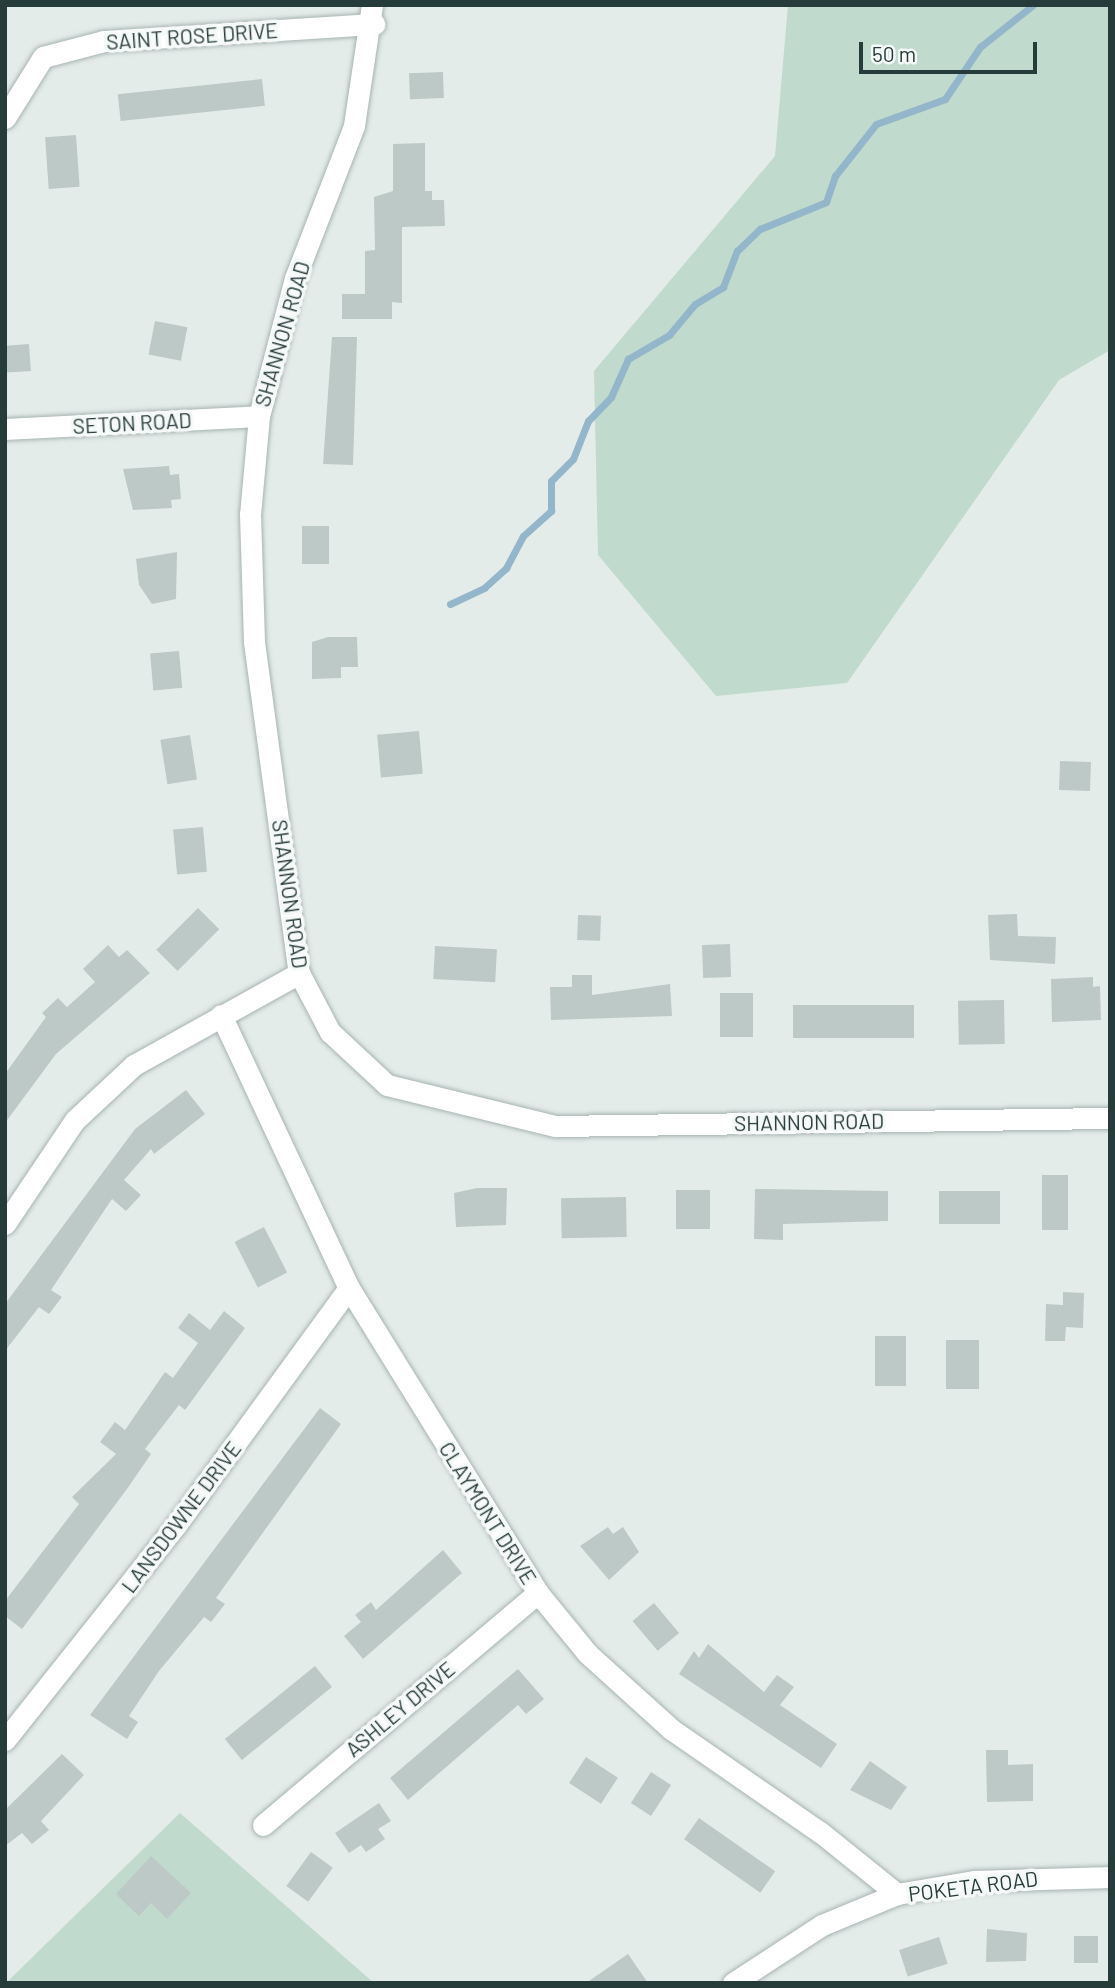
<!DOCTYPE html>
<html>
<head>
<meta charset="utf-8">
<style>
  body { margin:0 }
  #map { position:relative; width:1115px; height:1988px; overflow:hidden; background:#e4ecea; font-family:Barlow,sans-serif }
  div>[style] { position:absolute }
  .green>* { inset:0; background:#c0dacd }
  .stream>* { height:7px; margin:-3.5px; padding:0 3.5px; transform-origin:3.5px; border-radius:3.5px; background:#93b6ca }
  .building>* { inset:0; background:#bdc9c7; transform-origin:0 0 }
  .roads { filter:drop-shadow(0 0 2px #a7b4b2) drop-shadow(0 0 2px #a7b4b2) }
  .minor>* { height:21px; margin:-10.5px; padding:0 10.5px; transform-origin:10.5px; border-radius:10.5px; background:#fff }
  .tertiary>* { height:21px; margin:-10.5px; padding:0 10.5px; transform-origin:10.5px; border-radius:10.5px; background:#fff }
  span { translate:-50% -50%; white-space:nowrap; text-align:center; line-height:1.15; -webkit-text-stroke:7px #f5f9f8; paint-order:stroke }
  .street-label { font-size:21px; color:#263c3b }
  .frame { position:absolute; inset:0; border:7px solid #263c3b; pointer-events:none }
  .scale { position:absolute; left:859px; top:42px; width:178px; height:32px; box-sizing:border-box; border:4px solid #263c3b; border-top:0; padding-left:9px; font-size:21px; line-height:24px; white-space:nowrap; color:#263c3b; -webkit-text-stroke:5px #f5f9f8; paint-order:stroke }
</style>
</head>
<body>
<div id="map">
  <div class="green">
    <i style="clip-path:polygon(788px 5px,1110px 5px,1110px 350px,1059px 380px,847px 683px,716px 696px,598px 555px,594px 371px,775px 156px)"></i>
    <i style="clip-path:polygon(180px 1813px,374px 1983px,6px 1983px)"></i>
  </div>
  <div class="stream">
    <i style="left:450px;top:604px;width:38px;rotate:-25deg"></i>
    <i style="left:484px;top:588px;width:30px;rotate:-42deg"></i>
    <i style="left:506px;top:568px;width:36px;rotate:-62deg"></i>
    <i style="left:523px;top:536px;width:38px;rotate:-42deg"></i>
    <i style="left:551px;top:511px;width:30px;rotate:-90deg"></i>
    <i style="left:551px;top:481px;width:31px;rotate:-45deg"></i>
    <i style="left:573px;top:459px;width:41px;rotate:-68.5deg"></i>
    <i style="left:588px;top:421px;width:33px;rotate:-46deg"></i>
    <i style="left:611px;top:397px;width:42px;rotate:-65.9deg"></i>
    <i style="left:628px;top:359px;width:48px;rotate:-30.3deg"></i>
    <i style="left:669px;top:335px;width:40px;rotate:-50deg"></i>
    <i style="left:695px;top:304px;width:33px;rotate:-31deg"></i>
    <i style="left:723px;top:287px;width:39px;rotate:-69deg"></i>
    <i style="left:737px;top:251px;width:32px;rotate:-44deg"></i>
    <i style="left:760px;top:229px;width:71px;rotate:-22.2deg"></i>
    <i style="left:826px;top:202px;width:28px;rotate:-71deg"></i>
    <i style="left:835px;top:176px;width:66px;rotate:-51.7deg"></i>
    <i style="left:876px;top:124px;width:73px;rotate:-19.9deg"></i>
    <i style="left:945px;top:99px;width:63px;rotate:-56.1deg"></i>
    <i style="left:980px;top:47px;width:68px;rotate:-38.4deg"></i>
  </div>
  <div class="building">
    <i style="left:443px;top:72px;width:26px;height:34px;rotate:88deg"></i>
    <i style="left:262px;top:79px;width:27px;height:145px;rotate:84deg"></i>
    <i style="left:76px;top:135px;width:52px;height:31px;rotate:86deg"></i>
    <i style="clip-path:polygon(425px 143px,425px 191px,432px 191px,432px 200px,444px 200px,445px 226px,402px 227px,402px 303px,392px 302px,392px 319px,342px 319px,342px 294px,365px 294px,365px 251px,375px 250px,374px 197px,393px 191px,393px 144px)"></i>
    <i style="left:155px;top:321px;width:33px;height:34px;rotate:11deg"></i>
    <i style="clip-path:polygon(332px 337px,357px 337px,353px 465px,323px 464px)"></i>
    <i style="left:29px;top:344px;width:27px;height:24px;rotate:86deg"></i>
    <i style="clip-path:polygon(169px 466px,170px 475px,179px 474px,181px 499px,171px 500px,172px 508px,133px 510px,123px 469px)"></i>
    <i style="left:302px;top:526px;width:27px;height:38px"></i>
    <i style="clip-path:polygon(177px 552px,176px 599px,152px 604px,139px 585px,136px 559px)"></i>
    <i style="clip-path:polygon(328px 637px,357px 637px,358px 667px,341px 667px,341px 678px,312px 679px,312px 642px)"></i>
    <i style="left:179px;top:651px;width:37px;height:29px;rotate:85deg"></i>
    <i style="left:419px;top:731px;width:43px;height:42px;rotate:85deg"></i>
    <i style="left:190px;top:735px;width:45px;height:30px;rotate:81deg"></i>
    <i style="left:1060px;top:761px;width:31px;height:29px;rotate:2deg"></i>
    <i style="left:203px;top:827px;width:45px;height:30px;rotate:85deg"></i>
    <i style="left:198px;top:908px;width:30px;height:59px;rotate:45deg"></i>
    <i style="clip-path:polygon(1017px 914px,1018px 936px,1056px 937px,1055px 964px,990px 960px,988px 915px)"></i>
    <i style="left:578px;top:915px;width:23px;height:25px;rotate:2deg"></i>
    <i style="left:730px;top:944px;width:33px;height:28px;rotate:88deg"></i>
    <i style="clip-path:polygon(108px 945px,119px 957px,127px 950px,150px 973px,56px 1054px,5px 1123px,5px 1074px,46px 1017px,42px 1013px,58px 998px,67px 1007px,95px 982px,83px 969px)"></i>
    <i style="left:435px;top:946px;width:62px;height:33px;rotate:3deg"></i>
    <i style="clip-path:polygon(572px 975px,592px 975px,592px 995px,670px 984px,672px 1016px,551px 1020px,550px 987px,572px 987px)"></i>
    <i style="clip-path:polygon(1093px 977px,1093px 987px,1100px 986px,1101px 1020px,1052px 1022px,1051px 979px)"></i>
    <i style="left:720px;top:993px;width:33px;height:44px"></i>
    <i style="left:1004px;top:1000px;width:44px;height:46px;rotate:89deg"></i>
    <i style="left:793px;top:1005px;width:121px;height:33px"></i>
    <i style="clip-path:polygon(186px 1090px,205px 1114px,154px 1154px,151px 1149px,124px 1180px,141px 1195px,126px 1211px,112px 1199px,51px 1290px,62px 1297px,49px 1314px,39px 1307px,5px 1351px,5px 1304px,135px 1129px)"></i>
    <i style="left:1042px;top:1175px;width:26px;height:55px"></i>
    <i style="clip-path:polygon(477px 1188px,507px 1188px,506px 1225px,456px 1227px,454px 1193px)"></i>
    <i style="clip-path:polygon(755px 1189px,888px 1191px,888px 1221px,783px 1224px,783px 1240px,754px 1239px)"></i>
    <i style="left:676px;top:1190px;width:34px;height:39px"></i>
    <i style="left:939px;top:1191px;width:61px;height:33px"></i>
    <i style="left:626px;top:1197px;width:40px;height:65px;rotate:89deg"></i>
    <i style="left:264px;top:1227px;width:51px;height:33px;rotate:63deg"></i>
    <i style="clip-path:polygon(1063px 1292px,1084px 1293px,1083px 1328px,1066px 1327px,1065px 1341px,1045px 1341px,1046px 1304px,1063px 1305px)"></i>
    <i style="clip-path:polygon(224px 1311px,245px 1328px,185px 1410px,179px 1405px,145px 1449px,151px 1454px,127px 1489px,22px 1629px,5px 1616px,5px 1601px,79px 1504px,72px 1497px,116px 1454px,100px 1442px,115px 1422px,125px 1430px,165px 1372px,173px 1378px,198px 1343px,178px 1328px,189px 1313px,210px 1330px)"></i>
    <i style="left:875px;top:1336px;width:31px;height:50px"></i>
    <i style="left:946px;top:1340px;width:33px;height:49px"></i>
    <i style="clip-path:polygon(320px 1408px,341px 1424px,216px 1598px,225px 1604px,211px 1622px,204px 1617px,159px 1671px,129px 1716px,138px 1722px,127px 1739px,90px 1715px)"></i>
    <i style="clip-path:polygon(608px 1527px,613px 1534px,623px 1527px,639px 1552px,609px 1580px,580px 1546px)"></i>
    <i style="clip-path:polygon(443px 1550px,462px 1573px,363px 1659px,344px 1636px,361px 1622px,355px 1615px,371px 1602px,376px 1610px)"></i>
    <i style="left:654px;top:1603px;width:39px;height:28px;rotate:50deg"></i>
    <i style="clip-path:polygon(708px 1644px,764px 1692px,777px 1675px,794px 1687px,780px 1705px,837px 1744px,821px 1768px,679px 1674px,694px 1651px,699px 1658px)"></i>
    <i style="left:315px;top:1666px;width:27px;height:116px;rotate:51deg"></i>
    <i style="clip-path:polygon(518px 1669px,544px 1699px,526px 1714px,518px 1705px,408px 1800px,390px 1778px)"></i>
    <i style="clip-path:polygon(986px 1750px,1008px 1750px,1008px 1765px,1033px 1764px,1033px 1801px,987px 1802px)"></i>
    <i style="clip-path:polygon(62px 1754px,84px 1775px,41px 1821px,49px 1830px,32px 1844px,22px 1833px,5px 1846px,5px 1810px)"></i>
    <i style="left:586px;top:1757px;width:38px;height:31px;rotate:33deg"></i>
    <i style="clip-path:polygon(870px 1761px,907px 1787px,891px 1810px,850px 1790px)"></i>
    <i style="left:651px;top:1772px;width:24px;height:37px;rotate:33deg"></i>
    <i style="clip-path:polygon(379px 1803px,391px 1821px,378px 1829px,385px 1839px,366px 1852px,361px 1845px,349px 1853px,335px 1833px)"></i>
    <i style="left:699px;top:1818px;width:93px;height:26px;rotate:35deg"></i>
    <i style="left:311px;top:1852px;width:27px;height:42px;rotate:36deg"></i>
    <i style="clip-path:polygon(151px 1856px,191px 1893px,167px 1919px,151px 1903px,139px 1916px,116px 1894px)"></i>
    <i style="clip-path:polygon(987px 1929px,1027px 1933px,1026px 1961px,986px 1962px)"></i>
    <i style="left:1074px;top:1936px;width:24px;height:27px"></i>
    <i style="left:939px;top:1937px;width:28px;height:42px;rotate:72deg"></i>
    <i style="clip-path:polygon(628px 1954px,648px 1983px,586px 1983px)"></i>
  </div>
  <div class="roads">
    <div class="minor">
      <i style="left:5px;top:118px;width:72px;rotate:-58.1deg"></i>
      <i style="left:43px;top:57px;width:63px;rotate:-14.7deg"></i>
      <i style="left:104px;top:41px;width:271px;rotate:-3.6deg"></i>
      <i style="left:5px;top:429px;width:254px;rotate:-2.9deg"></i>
      <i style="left:221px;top:1015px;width:302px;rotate:64.9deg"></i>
      <i style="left:349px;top:1288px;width:359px;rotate:58.2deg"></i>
      <i style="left:538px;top:1593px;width:79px;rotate:50.7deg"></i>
      <i style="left:588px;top:1654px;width:112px;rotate:42.1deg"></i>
      <i style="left:671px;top:1729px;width:181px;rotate:34.7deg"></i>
      <i style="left:820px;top:1832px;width:99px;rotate:38.8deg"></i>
      <i style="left:5px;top:1224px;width:125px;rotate:-56.1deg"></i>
      <i style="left:75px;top:1120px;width:81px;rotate:-43deg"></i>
      <i style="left:134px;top:1065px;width:189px;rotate:-29.1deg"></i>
      <i style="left:5px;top:1740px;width:275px;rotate:-51.5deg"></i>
      <i style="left:176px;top:1525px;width:293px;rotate:-53.9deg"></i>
      <i style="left:263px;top:1825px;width:360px;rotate:-40.2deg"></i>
    </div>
    <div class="tertiary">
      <i style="left:372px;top:5px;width:122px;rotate:98.5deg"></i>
      <i style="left:354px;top:126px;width:163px;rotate:111.2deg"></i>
      <i style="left:295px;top:278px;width:143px;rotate:104.6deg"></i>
      <i style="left:259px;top:416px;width:98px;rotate:95.2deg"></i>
      <i style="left:250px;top:514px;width:128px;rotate:88.2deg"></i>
      <i style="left:254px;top:642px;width:334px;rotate:82.3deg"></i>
      <i style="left:299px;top:973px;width:67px;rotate:62.3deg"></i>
      <i style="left:330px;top:1032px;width:78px;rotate:42.9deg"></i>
      <i style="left:387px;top:1085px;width:173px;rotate:13.7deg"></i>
      <i style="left:555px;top:1126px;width:555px;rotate:-0.83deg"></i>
      <i style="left:733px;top:1983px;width:106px;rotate:-33.1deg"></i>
      <i style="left:822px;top:1925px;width:81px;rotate:-22.5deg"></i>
      <i style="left:897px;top:1894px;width:79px;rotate:-9.5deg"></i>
      <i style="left:975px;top:1881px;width:135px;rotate:-1.7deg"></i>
    </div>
  </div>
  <div class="street-label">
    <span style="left:192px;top:36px;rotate:-4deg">SAINT ROSE DRIVE</span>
    <span style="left:282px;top:334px;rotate:-74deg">SHANNON ROAD</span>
    <span style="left:132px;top:423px;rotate:-3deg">SETON ROAD</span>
    <span style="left:290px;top:894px;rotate:82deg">SHANNON ROAD</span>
    <span style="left:809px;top:1122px;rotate:-1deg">SHANNON ROAD</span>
    <span style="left:488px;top:1513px;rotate:58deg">CLAYMONT DRIVE</span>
    <span style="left:181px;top:1517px;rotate:-53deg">LANSDOWNE DRIVE</span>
    <span style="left:400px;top:1709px;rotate:-40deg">ASHLEY DRIVE</span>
    <span style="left:973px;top:1886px;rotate:-7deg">POKETA ROAD</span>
  </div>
  <div class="frame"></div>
  <div class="scale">50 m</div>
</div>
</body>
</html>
